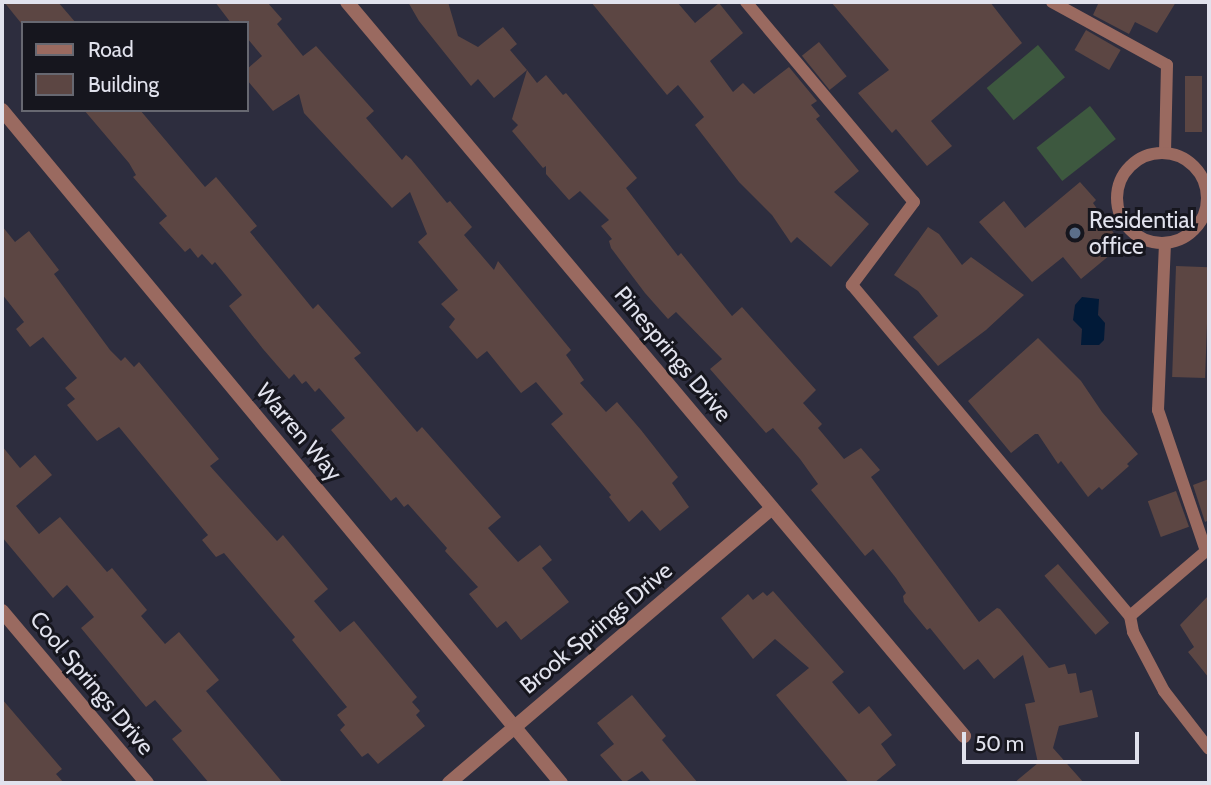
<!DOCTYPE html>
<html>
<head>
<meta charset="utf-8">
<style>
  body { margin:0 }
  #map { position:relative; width:1211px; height:785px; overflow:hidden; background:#2d2d3e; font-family:Cabin,sans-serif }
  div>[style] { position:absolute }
  .green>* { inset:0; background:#3d583f; transform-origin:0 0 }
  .water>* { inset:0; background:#011a38 }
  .building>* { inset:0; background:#5c4643; transform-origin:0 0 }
  .lane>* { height:12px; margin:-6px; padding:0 6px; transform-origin:6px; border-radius:6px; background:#9a6a60 }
  .lane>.ring { margin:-6px; padding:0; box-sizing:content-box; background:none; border:12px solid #9a6a60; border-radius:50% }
  .street>* { height:14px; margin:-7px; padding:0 7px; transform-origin:7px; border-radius:7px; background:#9a6a60 }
  .dots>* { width:19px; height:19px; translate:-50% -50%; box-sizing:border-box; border:4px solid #16161e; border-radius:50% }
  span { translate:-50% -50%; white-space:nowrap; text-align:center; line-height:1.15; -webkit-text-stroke:6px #16161e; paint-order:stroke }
  .poi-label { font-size:23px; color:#e1e2ed }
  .left { translate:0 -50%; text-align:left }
  .street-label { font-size:23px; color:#e1e2ed }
  .frame { position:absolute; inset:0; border:4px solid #e1e2ed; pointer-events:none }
  .legend { position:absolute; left:21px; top:21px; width:228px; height:91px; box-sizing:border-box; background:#16161e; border:2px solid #676871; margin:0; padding:9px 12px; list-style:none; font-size:21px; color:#e1e2ed }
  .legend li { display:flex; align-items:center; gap:14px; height:35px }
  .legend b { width:35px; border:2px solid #676871 }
  .scale { position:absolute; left:962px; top:732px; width:177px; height:32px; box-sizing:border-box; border:4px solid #e1e2ed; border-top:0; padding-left:9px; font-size:21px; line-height:24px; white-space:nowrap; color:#e1e2ed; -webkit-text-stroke:5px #16161e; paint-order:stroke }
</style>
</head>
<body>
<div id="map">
  <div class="green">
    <i style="left:1038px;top:45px;width:42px;height:67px;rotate:50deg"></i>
    <i style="left:1090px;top:106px;width:42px;height:68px;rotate:52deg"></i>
  </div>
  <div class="water">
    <i style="clip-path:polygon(1082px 297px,1099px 299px,1098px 315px,1105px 323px,1104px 340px,1099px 345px,1081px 345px,1082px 329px,1073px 320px,1075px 305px)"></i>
  </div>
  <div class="building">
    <i style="clip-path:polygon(4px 2px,58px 2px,76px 23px,21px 23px)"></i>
    <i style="clip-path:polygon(215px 2px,267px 2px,282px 19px,277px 24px,303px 56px,316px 46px,374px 111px,366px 118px,402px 160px,406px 155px,411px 159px,447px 203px,450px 201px,472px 227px,464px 235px,494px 270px,498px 261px,571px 350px,566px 355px,584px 380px,580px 383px,606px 412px,617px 402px,641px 430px,678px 477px,672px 483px,689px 507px,660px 531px,642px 510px,629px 522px,609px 497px,611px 495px,551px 424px,563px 414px,536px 382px,521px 393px,487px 351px,477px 359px,449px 327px,455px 319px,441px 304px,458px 290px,418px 242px,427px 234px,410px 192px,392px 208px,304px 113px,299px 94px,273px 111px,247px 80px,247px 69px,262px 56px,247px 38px,247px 23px,231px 23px)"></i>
    <i style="clip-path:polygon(408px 2px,448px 2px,458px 36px,478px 47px,503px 27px,517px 44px,510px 50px,527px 70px,494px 98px,478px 79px,471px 86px,419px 21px)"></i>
    <i style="clip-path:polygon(591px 2px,677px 2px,695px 23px,719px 3px,743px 33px,710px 61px,733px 92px,743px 83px,754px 94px,789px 67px,817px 101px,811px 105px,820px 116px,816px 119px,859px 171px,834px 192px,869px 224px,831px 267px,797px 237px,791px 243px,772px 215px,739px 182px,695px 125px,704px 117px,678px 85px,667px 95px)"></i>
    <i style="clip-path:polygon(831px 2px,990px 2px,1022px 43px,931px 121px,952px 146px,927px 166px,896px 129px,892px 133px,858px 93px,889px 70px)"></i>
    <i style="clip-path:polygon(1094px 2px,1176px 2px,1157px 33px,1135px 22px,1129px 34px,1093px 15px,1098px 4px)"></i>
    <i style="left:1086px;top:30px;width:40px;height:23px;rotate:30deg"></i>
    <i style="left:819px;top:42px;width:44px;height:22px;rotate:51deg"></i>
    <i style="clip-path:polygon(527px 70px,537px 83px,546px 75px,563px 95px,566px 93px,637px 178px,626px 188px,678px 256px,681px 253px,732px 316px,742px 307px,816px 390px,803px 403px,822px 424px,818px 428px,844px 459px,861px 448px,880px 470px,871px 477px,979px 622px,997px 608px,1000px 609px,1049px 668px,1065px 664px,1068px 674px,1076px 673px,1080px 693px,1092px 690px,1098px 717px,1059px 726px,1053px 748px,1084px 783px,1014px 783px,1038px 763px,1025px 704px,1035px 702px,1023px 655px,994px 679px,978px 659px,964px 670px,930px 628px,927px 630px,904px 602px,903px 596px,906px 593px,896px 578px,873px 549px,865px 556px,811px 490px,818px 484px,800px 459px,773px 428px,766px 433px,710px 369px,722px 359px,676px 312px,668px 319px,645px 293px,611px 248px,609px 241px,612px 239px,601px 226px,609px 220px,580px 191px,569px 200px,546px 174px,546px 166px,543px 168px,512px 131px,518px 125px,512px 119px)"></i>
    <i style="left:1185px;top:76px;width:17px;height:56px"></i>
    <i style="clip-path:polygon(84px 110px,140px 110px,205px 187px,216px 177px,257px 226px,250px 232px,313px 309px,318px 304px,361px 353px,354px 358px,417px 432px,422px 427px,501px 517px,488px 528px,518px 562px,540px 545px,552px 560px,542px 568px,569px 602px,521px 640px,506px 621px,497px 628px,469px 594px,478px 587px,445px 551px,447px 548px,408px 504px,404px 507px,396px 497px,391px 501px,331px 430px,345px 418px,319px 388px,315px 392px,306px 381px,302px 384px,294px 374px,289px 379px,263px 349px,229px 306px,242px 295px,215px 262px,212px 265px,202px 254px,198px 258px,190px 248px,185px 252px,159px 223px,167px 216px,133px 177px,136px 175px,129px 163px)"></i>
    <i style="clip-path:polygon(1080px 182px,1096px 200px,1093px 203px,1122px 245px,1081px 279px,1063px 257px,1032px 282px,979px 222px,1004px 201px,1025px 228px)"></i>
    <i style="clip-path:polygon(2px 226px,15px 242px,29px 231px,59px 270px,54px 274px,110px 350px,121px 361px,125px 357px,134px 367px,139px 362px,219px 459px,210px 466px,277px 541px,283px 535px,328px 589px,314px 601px,340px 632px,354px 621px,417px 697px,412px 702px,420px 711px,416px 715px,425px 726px,378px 764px,368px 753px,362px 757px,340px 730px,345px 725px,337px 715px,347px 707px,292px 640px,295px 637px,224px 553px,216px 557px,202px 540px,208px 535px,119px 427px,97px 441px,67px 405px,75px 399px,65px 388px,77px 378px,43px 337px,30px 347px,16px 329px,24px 322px,2px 294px)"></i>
    <i style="clip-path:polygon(928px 227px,939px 234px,962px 265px,971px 257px,1024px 295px,986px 330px,938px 366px,913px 337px,938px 316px,918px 291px,894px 275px)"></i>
    <i style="left:1176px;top:266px;width:33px;height:111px;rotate:2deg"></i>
    <i style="clip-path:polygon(1038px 338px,1081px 381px,1102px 412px,1138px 454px,1127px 464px,1129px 466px,1102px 490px,1099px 487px,1088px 497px,1061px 461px,1058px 464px,1038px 434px,1035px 434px,1011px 453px,968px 401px)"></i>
    <i style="clip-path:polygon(2px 446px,20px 468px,35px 455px,52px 475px,16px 506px,39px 534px,60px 517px,107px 572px,112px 568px,147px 610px,141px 616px,165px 644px,179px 632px,219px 680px,206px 691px,283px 783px,209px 783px,172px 739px,182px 731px,155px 700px,146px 707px,81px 628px,94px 617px,67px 585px,53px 598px,2px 537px)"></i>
    <i style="clip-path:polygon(1209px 479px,1209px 520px,1205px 522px,1193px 485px)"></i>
    <i style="left:1176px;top:491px;width:38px;height:30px;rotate:70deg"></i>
    <i style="left:1058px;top:564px;width:78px;height:18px;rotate:49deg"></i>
    <i style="clip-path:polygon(773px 591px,844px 672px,832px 682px,859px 714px,869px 706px,892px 735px,881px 744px,896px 765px,874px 783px,849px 783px,776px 695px,809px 668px,775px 639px,753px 659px,721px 618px,748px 594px,753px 600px,763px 592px,767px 596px)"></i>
    <i style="clip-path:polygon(1209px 595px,1209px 678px,1188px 652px,1194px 647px,1180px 625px)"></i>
    <i style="clip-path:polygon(632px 695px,666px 736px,662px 740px,698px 783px,652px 783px,642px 771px,624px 783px,600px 755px,614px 744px,597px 723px)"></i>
    <i style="clip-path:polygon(2px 699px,62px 769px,56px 774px,64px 783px,2px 783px)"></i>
  </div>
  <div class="lane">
    <i style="left:746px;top:2px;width:261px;rotate:50deg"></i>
    <i style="left:914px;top:202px;width:104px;rotate:126.8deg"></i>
    <i style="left:852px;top:285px;width:432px;rotate:50deg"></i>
    <i style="left:1130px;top:616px;width:16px;rotate:79deg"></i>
    <i style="left:1133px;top:632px;width:67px;rotate:62.3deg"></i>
    <i style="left:1164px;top:691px;width:73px;rotate:52.2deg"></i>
    <i style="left:1052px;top:2px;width:131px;rotate:28.7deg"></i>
    <i style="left:1167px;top:65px;width:87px;rotate:91.3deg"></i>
    <i class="ring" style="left:1117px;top:153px;width:78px;height:78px"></i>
    <i style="left:1130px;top:616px;width:100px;rotate:-40.5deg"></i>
    <i style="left:1206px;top:551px;width:149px;rotate:-108.8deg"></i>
    <i style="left:1158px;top:410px;width:167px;rotate:-87.6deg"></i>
  </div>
  <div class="street">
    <i style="left:347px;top:2px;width:959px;rotate:49.95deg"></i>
    <i style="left:2px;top:110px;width:875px;rotate:50.29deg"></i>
    <i style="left:2px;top:611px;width:225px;rotate:49.9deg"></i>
    <i style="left:449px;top:783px;width:424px;rotate:-40.4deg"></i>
  </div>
  <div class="dots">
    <i style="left:1075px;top:233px;background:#5c6f8a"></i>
  </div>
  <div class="poi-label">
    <span class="left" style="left:1089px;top:233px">Residential<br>office</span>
  </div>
  <div class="street-label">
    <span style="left:673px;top:354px;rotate:50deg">Pinesprings Drive</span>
    <span style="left:299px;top:432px;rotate:50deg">Warren Way</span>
    <span style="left:596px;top:628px;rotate:-40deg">Brook Springs Drive</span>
    <span style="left:92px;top:683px;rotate:50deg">Cool Springs Drive</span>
  </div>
  <div class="frame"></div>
  <ul class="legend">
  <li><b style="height:9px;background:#9a6a60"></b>Road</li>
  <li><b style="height:19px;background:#5c4643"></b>Building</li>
  </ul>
  <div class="scale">50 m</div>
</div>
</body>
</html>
